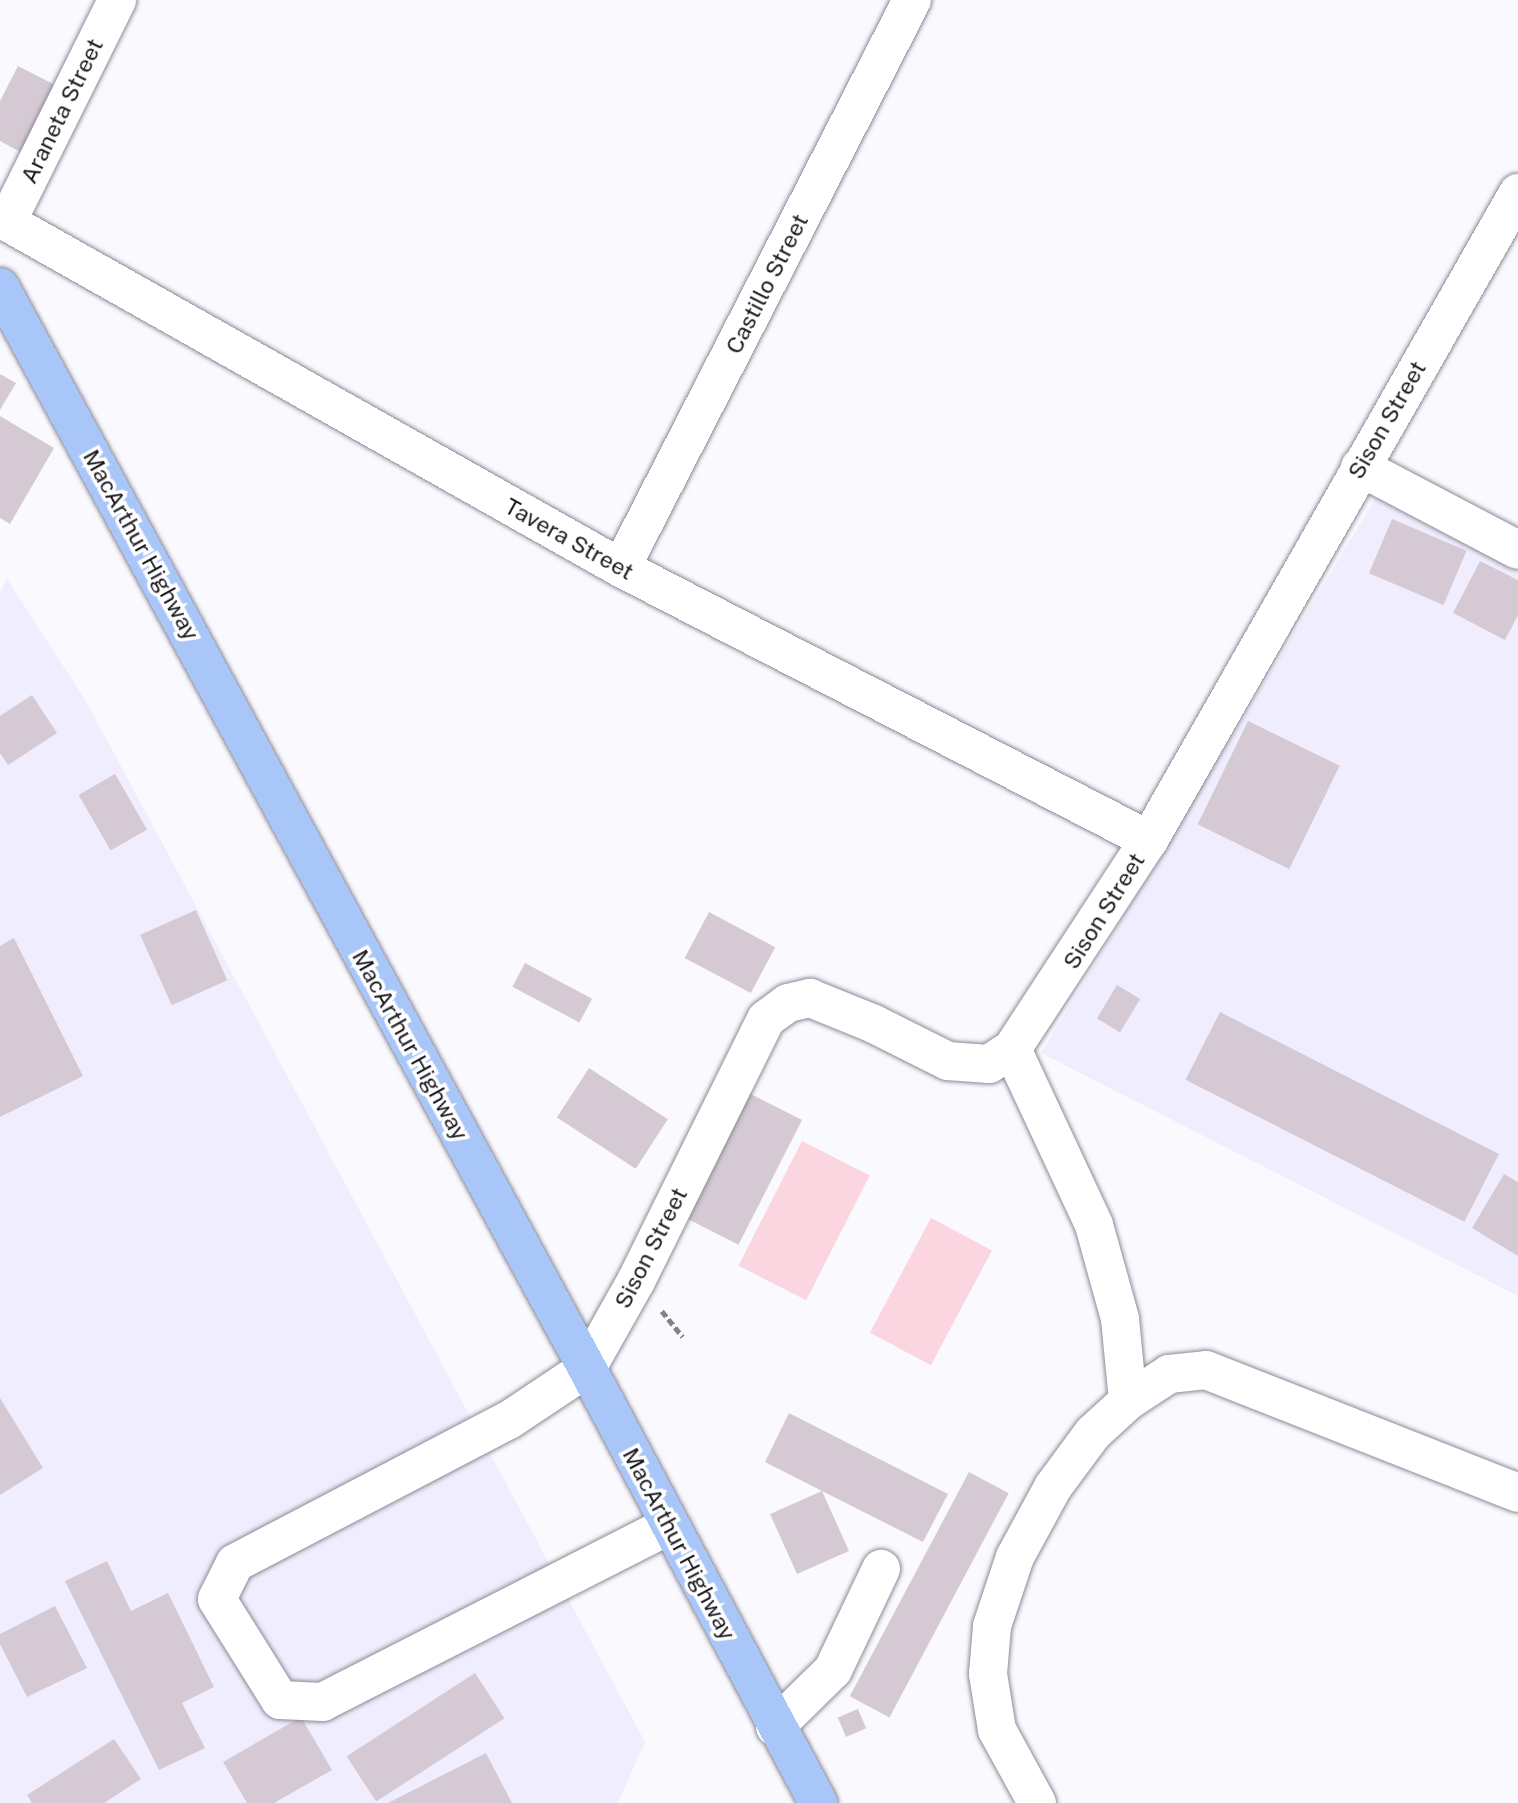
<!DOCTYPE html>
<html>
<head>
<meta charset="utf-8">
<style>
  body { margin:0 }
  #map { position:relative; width:1518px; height:1803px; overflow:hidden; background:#faf9fe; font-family:"Public Sans",sans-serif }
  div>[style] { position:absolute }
  .built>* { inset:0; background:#f0edfe }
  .green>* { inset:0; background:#fbd5df; transform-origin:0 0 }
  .building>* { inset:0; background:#d5cad4; transform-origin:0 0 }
  .path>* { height:4.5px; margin-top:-2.25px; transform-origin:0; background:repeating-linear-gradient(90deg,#828186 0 7px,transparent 0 10.5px) }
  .roads { filter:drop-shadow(0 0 2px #8c8a96) drop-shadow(0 0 2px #8c8a96) }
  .minor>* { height:38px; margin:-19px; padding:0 19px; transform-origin:19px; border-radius:19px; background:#fff }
  .highway>* { height:38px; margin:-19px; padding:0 19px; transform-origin:19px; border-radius:19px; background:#a8c6f7 }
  span { translate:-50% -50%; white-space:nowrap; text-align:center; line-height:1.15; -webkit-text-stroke:7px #fff; paint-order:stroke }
  .street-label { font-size:23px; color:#1a191e }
</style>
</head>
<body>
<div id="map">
  <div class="built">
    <i style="clip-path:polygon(1380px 491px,1518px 564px,1518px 1296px,1041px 1053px)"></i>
    <i style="clip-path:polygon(7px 579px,87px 703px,645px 1742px,618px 1803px,0 1803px,0 593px)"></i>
  </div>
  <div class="green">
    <i style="left:802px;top:1141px;width:76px;height:140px;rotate:27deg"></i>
    <i style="left:931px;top:1218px;width:69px;height:130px;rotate:28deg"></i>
  </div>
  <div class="building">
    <i style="clip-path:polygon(18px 66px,59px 87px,24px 154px,0 141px,0 101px)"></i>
    <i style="clip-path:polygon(0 374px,16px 383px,0 410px)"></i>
    <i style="clip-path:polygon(0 416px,54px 448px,10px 524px,0 518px)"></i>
    <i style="left:1392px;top:519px;width:81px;height:59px;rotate:23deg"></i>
    <i style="clip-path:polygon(1480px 561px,1518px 580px,1518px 615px,1505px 640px,1453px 613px)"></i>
    <i style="clip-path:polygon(32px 695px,57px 733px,8px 765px,0 753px,0 716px)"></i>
    <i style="left:1248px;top:721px;width:102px;height:115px;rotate:26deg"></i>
    <i style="left:115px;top:774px;width:64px;height:42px;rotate:60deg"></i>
    <i style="left:196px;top:910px;width:77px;height:61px;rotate:66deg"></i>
    <i style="left:709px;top:912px;width:75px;height:52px;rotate:28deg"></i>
    <i style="clip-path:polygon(14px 938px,83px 1076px,0 1117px,0 946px)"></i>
    <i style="left:525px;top:963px;width:76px;height:27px;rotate:28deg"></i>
    <i style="left:1117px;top:985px;width:27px;height:39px;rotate:31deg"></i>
    <i style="left:1220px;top:1012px;width:313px;height:76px;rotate:27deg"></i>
    <i style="left:589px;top:1068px;width:94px;height:59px;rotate:33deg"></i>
    <i style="left:745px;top:1091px;width:64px;height:140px;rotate:27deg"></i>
    <i style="clip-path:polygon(1504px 1174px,1518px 1182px,1518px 1256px,1472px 1228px)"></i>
    <i style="clip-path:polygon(0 1398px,43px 1468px,0 1495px)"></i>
    <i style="clip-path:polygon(789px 1413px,948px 1494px,923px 1542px,822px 1491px,849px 1551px,797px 1574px,770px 1514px,822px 1491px,765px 1462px)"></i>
    <i style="left:969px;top:1472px;width:45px;height:254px;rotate:28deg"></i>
    <i style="clip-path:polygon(107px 1561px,131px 1611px,168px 1593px,214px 1687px,182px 1703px,205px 1748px,159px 1770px,65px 1581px)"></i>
    <i style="clip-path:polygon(55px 1606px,87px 1668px,27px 1697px,0 1644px,0 1634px)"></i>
    <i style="left:475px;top:1673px;width:54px;height:153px;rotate:57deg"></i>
    <i style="left:858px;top:1709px;width:21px;height:22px;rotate:67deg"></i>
    <i style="clip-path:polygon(301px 1717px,332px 1770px,274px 1803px,247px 1803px,223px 1762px)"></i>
    <i style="clip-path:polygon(114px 1739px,141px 1779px,104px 1803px,32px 1803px,27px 1795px)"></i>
    <i style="clip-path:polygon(486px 1753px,512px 1803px,388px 1803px)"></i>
  </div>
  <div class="path">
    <i style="left:662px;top:1311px;width:33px;rotate:51deg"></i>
  </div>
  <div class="roads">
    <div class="minor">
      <i style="left:0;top:218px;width:713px;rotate:29.41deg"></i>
      <i style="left:621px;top:568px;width:594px;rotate:27.26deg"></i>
      <i style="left:7px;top:222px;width:248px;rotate:-63.6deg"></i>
      <i style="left:1360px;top:467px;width:178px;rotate:27.7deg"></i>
      <i style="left:621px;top:568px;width:638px;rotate:-62.87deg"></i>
      <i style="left:1012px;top:1049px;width:194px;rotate:65deg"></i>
      <i style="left:1094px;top:1225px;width:98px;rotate:74.5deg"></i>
      <i style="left:1120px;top:1319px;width:82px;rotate:84.4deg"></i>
      <i style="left:1128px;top:1401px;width:49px;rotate:-33.4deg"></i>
      <i style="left:1169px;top:1374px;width:37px;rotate:-6deg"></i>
      <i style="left:1206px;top:1370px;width:335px;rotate:21.5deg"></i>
      <i style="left:668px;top:1526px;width:387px;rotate:153deg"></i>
      <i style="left:323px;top:1702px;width:43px;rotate:-177.3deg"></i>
      <i style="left:280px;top:1700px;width:119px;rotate:-122deg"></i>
      <i style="left:217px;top:1599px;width:40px;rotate:-63.4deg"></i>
      <i style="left:235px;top:1563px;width:309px;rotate:-27.6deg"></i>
      <i style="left:509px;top:1420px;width:94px;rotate:-33.7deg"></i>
      <i style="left:587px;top:1368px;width:100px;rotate:-60.6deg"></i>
      <i style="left:636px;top:1281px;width:292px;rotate:-63.6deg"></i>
      <i style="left:766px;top:1019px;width:27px;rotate:-36deg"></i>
      <i style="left:788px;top:1003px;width:23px;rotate:-13deg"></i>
      <i style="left:810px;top:998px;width:69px;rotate:22.1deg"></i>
      <i style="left:874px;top:1024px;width:83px;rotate:26.6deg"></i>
      <i style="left:948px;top:1061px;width:41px;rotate:4.2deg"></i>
      <i style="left:989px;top:1064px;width:27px;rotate:-33deg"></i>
      <i style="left:1012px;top:1049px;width:250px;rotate:-56.8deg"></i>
      <i style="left:1149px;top:840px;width:745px;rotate:-60.3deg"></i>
      <i style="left:775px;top:1727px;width:81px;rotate:-44.5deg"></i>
      <i style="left:833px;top:1670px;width:112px;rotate:-64.6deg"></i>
      <i style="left:1037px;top:1803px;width:83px;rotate:-118.7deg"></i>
      <i style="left:997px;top:1730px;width:57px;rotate:-99.1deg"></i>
      <i style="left:988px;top:1674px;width:48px;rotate:-85.2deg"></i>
      <i style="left:992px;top:1626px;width:73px;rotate:-71.6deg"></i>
      <i style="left:1015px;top:1557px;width:80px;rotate:-61.5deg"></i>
      <i style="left:1053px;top:1487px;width:67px;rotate:-53.5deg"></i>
      <i style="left:1093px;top:1433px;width:47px;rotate:-42.4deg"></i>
    </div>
    <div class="highway">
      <i style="left:0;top:287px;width:1230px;rotate:61.5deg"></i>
      <i style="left:587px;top:1368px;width:493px;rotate:62deg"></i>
    </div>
  </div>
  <div class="street-label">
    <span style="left:62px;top:111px;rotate:-64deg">Araneta Street</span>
    <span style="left:767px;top:284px;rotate:-63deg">Castillo Street</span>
    <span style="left:1387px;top:420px;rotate:-60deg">Sison Street</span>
    <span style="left:569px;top:539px;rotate:29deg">Tavera Street</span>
    <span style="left:141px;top:545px;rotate:61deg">MacArthur Highway</span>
    <span style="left:1104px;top:911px;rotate:-58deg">Sison Street</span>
    <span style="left:410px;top:1045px;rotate:61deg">MacArthur Highway</span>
    <span style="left:651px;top:1248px;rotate:-63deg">Sison Street</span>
    <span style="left:679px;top:1544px;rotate:62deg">MacArthur Highway</span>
  </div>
</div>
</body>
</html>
